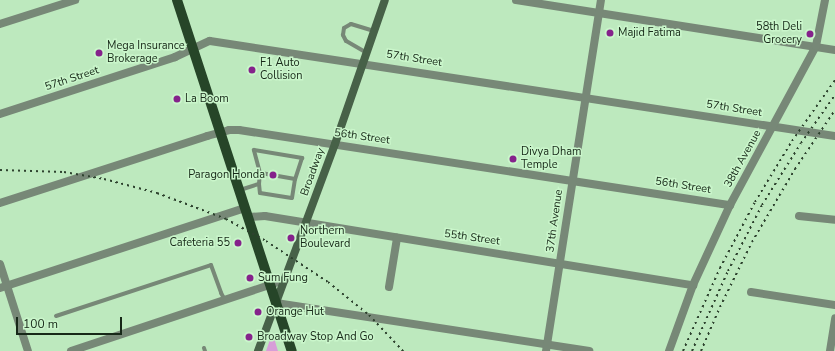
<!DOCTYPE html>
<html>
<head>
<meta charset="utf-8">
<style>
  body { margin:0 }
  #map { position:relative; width:835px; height:351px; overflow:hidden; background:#bde9be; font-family:"Nunito Sans",sans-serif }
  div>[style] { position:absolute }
  .green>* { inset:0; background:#d79ed8 }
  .service>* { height:4px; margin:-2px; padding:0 2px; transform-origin:2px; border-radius:2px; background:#787 }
  .minor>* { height:8px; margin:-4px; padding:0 4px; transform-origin:4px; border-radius:4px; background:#787 }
  .tertiary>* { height:8px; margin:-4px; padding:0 4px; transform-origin:4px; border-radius:4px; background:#787 }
  .secondary>* { height:8px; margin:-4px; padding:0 4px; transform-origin:4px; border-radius:4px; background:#476148 }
  .primary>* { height:10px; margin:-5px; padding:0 5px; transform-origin:5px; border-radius:5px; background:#264528 }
  .rail>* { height:2px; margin-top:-1px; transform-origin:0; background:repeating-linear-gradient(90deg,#2d422e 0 2px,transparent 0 6px) }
  .dots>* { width:11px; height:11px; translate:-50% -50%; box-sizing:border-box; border:2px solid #caf6cb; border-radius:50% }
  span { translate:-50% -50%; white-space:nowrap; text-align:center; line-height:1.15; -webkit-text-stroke:3px #caf6cb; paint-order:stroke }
  .poi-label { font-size:11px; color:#172818 }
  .right { translate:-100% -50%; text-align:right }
  .left { translate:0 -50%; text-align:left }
  .street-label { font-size:11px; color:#172818 }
  .scale { position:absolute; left:16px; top:317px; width:106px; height:18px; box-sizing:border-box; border:2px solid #172818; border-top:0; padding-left:5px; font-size:12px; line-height:14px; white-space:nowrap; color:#172818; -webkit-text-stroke:3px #caf6cb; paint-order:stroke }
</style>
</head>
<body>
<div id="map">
  <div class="green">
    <i style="clip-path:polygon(271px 337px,274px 338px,278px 351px,266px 351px)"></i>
  </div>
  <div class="service">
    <i style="left:367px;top:53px;width:24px;rotate:-150deg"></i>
    <i style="left:346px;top:41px;width:7px;rotate:-117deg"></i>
    <i style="left:343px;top:35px;width:7px;rotate:-82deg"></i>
    <i style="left:344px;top:28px;width:8px;rotate:-30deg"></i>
    <i style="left:351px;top:24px;width:24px;rotate:17deg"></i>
    <i style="left:259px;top:184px;width:9px;rotate:84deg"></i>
    <i style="left:260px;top:193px;width:32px;rotate:9deg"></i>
    <i style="left:292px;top:198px;width:19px;rotate:-81deg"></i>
    <i style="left:240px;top:190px;width:20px;rotate:-18deg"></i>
    <i style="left:259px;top:184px;width:11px;rotate:-85deg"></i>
    <i style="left:260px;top:173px;width:24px;rotate:-105deg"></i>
    <i style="left:254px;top:150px;width:49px;rotate:9.5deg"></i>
    <i style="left:302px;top:158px;width:22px;rotate:108deg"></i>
    <i style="left:295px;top:179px;width:36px;rotate:-170deg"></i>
    <i style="left:56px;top:316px;width:163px;rotate:-18.2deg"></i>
    <i style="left:211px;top:265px;width:30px;rotate:70deg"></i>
    <i style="left:221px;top:293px;width:8px;rotate:60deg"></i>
    <i style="left:204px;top:348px;width:3px;rotate:72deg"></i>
  </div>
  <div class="minor">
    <i style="left:516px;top:0;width:323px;rotate:8.9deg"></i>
    <i style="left:0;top:24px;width:79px;rotate:-17.7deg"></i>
    <i style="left:0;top:114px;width:184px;rotate:-18deg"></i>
    <i style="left:175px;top:57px;width:38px;rotate:-25deg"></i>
    <i style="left:210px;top:41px;width:632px;rotate:8.64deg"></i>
    <i style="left:0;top:203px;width:218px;rotate:-17.9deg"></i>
    <i style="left:207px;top:136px;width:23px;rotate:-15deg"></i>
    <i style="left:229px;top:130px;width:10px"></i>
    <i style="left:239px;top:130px;width:497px;rotate:8.7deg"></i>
    <i style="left:799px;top:216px;width:36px;rotate:6deg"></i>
    <i style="left:248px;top:217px;width:17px;rotate:-3deg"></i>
    <i style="left:265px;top:216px;width:434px;rotate:9.2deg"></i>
    <i style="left:0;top:264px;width:91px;rotate:72.2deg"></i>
    <i style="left:389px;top:287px;width:50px;rotate:-80.7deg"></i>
    <i style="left:0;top:288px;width:258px;rotate:-18.1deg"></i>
    <i style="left:751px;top:292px;width:85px;rotate:8.8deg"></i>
    <i style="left:276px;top:303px;width:317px;rotate:8.7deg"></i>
    <i style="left:71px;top:351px;width:225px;rotate:-18.4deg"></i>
    <i style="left:546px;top:351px;width:355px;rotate:-81.1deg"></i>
    <i style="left:669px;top:351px;width:70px;rotate:-70deg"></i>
    <i style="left:693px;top:285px;width:88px;rotate:-65.2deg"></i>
    <i style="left:730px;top:205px;width:181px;rotate:-61.6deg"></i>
    <i style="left:816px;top:46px;width:47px;rotate:-78.9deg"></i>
  </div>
  <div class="tertiary">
    <i style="left:830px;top:351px;width:33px;rotate:-81deg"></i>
  </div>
  <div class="secondary">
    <i style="left:258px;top:351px;width:221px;rotate:-69.6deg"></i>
    <i style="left:335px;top:144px;width:152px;rotate:-70.9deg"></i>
  </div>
  <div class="primary">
    <i style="left:177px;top:0;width:369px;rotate:71.9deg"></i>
  </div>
  <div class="rail">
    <i style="left:0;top:170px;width:64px;rotate:1.8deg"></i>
    <i style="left:64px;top:172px;width:41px;rotate:9.9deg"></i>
    <i style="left:104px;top:179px;width:55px;rotate:14.8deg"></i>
    <i style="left:157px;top:193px;width:74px;rotate:20.6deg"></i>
    <i style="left:226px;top:219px;width:46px;rotate:28.8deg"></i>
    <i style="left:266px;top:241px;width:74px;rotate:33.5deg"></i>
    <i style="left:328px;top:282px;width:53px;rotate:38.8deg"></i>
    <i style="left:369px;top:315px;width:50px;rotate:46.6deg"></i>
    <i style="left:683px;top:351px;width:91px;rotate:-66deg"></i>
    <i style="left:720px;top:268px;width:75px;rotate:-62.1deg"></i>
    <i style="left:755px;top:202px;width:71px;rotate:-58.8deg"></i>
    <i style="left:792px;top:141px;width:75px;rotate:-54.8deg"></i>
    <i style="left:692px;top:351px;width:88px;rotate:-65.8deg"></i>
    <i style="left:728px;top:271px;width:74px;rotate:-62.7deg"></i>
    <i style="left:762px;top:205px;width:73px;rotate:-57.8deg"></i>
    <i style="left:801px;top:143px;width:59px;rotate:-54.7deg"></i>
    <i style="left:701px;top:351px;width:48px;rotate:-66.6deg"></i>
    <i style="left:720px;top:307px;width:72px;rotate:-63.8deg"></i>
    <i style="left:752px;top:242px;width:85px;rotate:-59.5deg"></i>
    <i style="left:795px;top:169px;width:71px;rotate:-55.9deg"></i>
  </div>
  <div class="dots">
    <i style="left:610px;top:33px;background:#85228b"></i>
    <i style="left:810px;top:34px;background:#85228b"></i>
    <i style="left:99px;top:53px;background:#85228b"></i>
    <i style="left:252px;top:70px;background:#85228b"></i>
    <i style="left:177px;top:99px;background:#85228b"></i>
    <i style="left:513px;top:159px;background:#85228b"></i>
    <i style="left:273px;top:175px;background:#85228b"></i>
    <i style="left:291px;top:238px;background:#85228b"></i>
    <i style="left:238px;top:243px;background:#85228b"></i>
    <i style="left:250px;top:278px;background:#85228b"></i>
    <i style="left:258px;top:312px;background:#85228b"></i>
    <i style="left:249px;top:337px;background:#85228b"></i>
  </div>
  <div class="poi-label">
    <span class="right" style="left:802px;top:34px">58th Deli<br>Grocery</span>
    <span class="left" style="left:618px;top:33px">Majid Fatima</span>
    <span class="left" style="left:107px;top:53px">Mega Insurance<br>Brokerage</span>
    <span class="left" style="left:260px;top:70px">F1 Auto<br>Collision</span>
    <span class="left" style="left:185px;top:99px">La Boom</span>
    <span class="left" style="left:521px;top:159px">Divya Dham<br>Temple</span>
    <span class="right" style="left:265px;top:175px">Paragon Honda</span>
    <span class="left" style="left:300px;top:238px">Northern<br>Boulevard</span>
    <span class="right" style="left:230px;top:243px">Cafeteria 55</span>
    <span class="left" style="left:258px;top:278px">Sum Fung</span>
    <span class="left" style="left:266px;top:312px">Orange Hut</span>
    <span class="left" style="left:257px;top:337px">Broadway Stop And Go</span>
  </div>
  <div class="street-label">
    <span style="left:414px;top:59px;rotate:9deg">57th Street</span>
    <span style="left:72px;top:79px;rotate:-18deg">57th Street</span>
    <span style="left:734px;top:109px;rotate:9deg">57th Street</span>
    <span style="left:362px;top:137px;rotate:8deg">56th Street</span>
    <span style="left:743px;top:159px;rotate:-61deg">38th Avenue</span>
    <span style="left:313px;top:172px;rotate:-70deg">Broadway</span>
    <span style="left:683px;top:186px;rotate:9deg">56th Street</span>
    <span style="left:555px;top:221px;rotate:-82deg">37th Avenue</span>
    <span style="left:472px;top:238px;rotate:8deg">55th Street</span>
  </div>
  <div class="scale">100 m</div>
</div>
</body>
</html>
